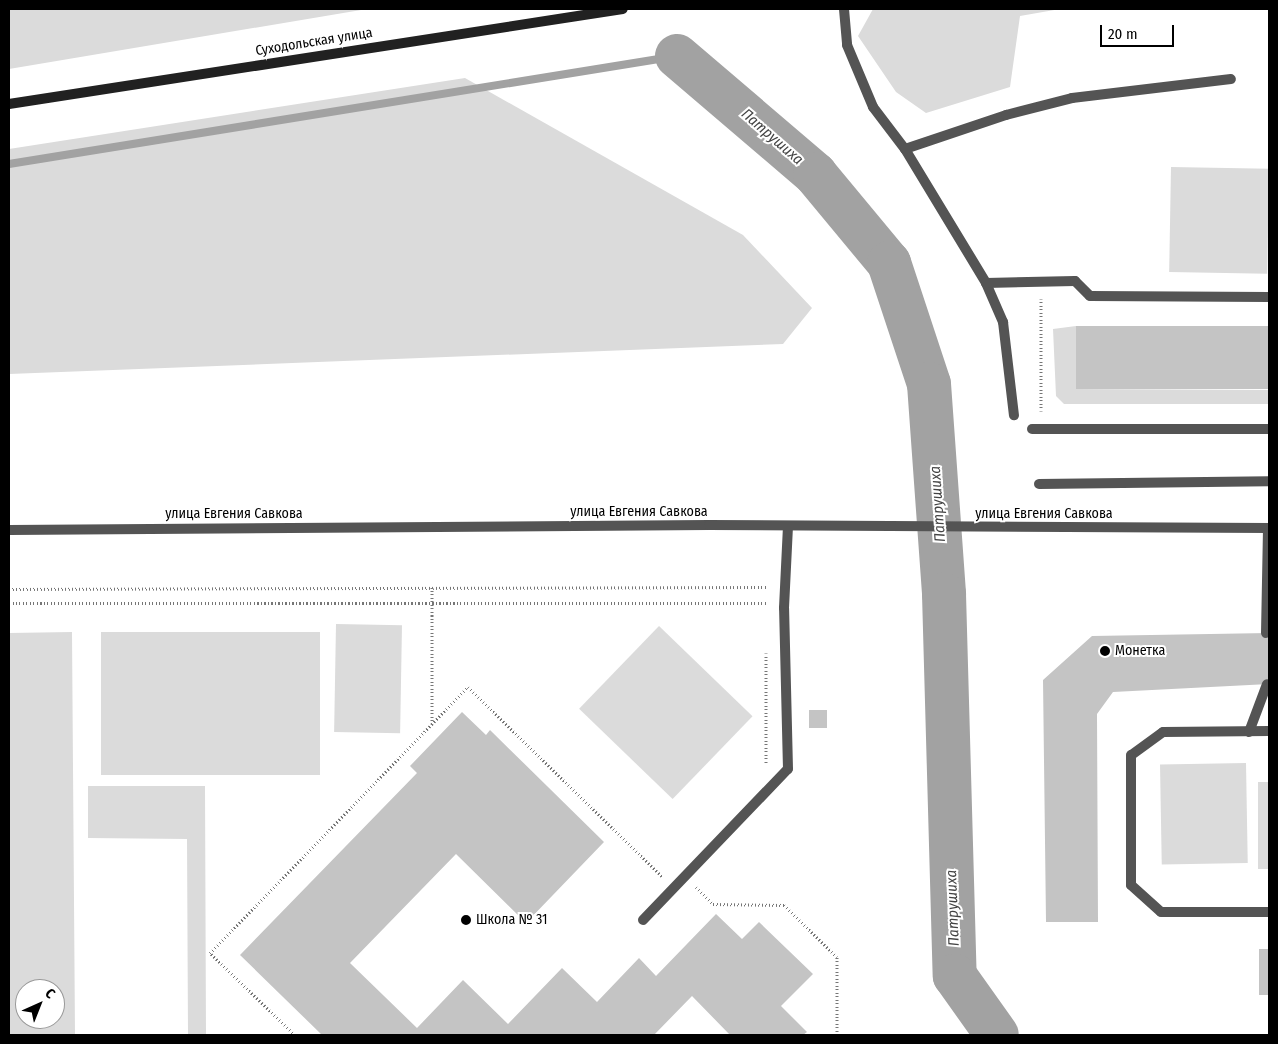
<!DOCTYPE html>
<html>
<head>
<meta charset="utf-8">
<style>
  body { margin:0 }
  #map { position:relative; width:1278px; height:1044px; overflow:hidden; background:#fff; font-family:"Fira Sans Condensed",sans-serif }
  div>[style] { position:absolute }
  .green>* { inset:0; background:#dbdbdb; transform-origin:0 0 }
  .stream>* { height:8px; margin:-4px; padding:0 4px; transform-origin:4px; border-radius:4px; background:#a2a2a2 }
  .river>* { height:44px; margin:-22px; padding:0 22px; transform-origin:22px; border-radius:22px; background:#a2a2a2 }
  .building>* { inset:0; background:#c4c4c4; transform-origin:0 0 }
  .path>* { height:3px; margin-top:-1.5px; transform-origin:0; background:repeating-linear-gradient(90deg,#767676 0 1px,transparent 0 3.5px) }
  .lane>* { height:10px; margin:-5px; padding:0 5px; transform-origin:5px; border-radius:5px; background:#545454 }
  .street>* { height:10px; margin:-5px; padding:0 5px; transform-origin:5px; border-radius:5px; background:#545454 }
  .secondary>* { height:10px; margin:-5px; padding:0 5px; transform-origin:5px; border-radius:5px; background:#212121 }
  .dots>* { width:14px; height:14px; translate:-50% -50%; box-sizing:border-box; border:2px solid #fff; border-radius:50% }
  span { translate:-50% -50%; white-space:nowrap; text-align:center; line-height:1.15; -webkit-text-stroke:4px #fff; paint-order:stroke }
  .street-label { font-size:14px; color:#000 }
  .poi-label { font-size:14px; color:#000 }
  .left { translate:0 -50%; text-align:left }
  .water-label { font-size:15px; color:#434343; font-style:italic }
  .frame { position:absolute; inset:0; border:10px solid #000; pointer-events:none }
  .north { position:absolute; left:15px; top:979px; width:50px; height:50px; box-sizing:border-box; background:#fff; border:1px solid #999; border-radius:50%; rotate:44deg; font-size:14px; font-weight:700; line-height:20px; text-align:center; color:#000 }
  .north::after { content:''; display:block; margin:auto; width:18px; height:22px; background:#000; clip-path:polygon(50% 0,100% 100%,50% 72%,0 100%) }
  .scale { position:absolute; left:1100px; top:25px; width:74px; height:22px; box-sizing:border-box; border:2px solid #000; border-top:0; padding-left:6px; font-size:15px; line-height:18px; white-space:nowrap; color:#000; -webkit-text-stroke:4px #fff; paint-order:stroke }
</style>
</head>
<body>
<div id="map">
  <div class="green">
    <i style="clip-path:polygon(9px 9px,367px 9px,9px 69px)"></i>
    <i style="clip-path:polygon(873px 9px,1060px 9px,1020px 16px,1010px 87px,926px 113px,896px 92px,858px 36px)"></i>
    <i style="clip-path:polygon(465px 78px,743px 235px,812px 308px,783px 344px,9px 374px,9px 149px)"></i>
    <i style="left:1171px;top:167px;width:98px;height:105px;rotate:1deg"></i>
    <i style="clip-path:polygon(1076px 326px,1077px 389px,1269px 390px,1269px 404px,1064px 404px,1056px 396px,1053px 329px)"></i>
    <i style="left:336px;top:624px;width:66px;height:108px;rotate:1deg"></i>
    <i style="left:659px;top:626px;width:130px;height:115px;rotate:44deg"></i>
    <i style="clip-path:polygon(evenodd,72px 632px,75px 1035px,9px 1035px,9px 633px,72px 632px,25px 989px,55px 989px,55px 1019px,25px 1019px,25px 989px)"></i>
    <i style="left:101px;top:632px;width:219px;height:143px"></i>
    <i style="left:1246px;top:763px;width:100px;height:86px;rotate:89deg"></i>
    <i style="left:1258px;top:782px;width:11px;height:87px"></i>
    <i style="clip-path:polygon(88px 786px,205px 786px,206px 1035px,188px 1035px,187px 839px,88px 838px)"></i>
  </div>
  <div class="stream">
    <i style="left:9px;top:164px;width:677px;rotate:-9.18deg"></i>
  </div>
  <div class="river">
    <i style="left:677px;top:56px;width:182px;rotate:40.5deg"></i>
    <i style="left:815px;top:174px;width:116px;rotate:50.3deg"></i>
    <i style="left:889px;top:263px;width:127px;rotate:71.7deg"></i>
    <i style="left:929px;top:384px;width:211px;rotate:85.9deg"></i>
    <i style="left:944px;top:594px;width:382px;rotate:88.4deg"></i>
    <i style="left:955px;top:976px;width:72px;rotate:54.6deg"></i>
  </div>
  <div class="building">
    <i style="left:1076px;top:326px;width:193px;height:63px"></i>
    <i style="clip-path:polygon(1269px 633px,1269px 684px,1113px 692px,1097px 714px,1098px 922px,1046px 922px,1043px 680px,1092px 636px)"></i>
    <i style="left:809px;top:710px;width:18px;height:18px"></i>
    <i style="clip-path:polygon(462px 712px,486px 735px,490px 730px,604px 842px,526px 923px,456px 854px,350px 963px,417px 1028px,463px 980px,508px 1024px,562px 968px,597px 1002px,639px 958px,656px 976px,716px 914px,742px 939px,759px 922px,813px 974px,781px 1006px,807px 1032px,803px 1035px,730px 1035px,692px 996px,654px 1035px,322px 1035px,240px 955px,417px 773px,410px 766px)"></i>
    <i style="left:1259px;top:949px;width:10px;height:46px"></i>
  </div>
  <div class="path">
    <i style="left:1041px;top:411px;width:112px;rotate:-90deg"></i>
    <i style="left:432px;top:587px;width:137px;rotate:90deg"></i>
    <i style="left:9px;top:589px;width:759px;rotate:-0.15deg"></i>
    <i style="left:9px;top:603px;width:759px"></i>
    <i style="left:766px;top:653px;width:111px;rotate:90deg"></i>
    <i style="left:696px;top:887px;width:24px;rotate:45deg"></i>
    <i style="left:713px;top:904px;width:71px;rotate:0.8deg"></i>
    <i style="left:784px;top:905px;width:74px;rotate:44.5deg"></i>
    <i style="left:837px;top:957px;width:78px;rotate:90deg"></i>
    <i style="left:295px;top:1035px;width:118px;rotate:-136deg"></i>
    <i style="left:210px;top:953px;width:371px;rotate:-45.9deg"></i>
    <i style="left:468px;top:687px;width:271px;rotate:44.3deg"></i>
    <i style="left:693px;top:1035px;width:4px"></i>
  </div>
  <div class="lane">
    <i style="left:844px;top:9px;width:36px;rotate:85deg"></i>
    <i style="left:847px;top:45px;width:67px;rotate:67.2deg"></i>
    <i style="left:873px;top:107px;width:53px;rotate:52.7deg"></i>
    <i style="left:905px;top:149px;width:157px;rotate:58.8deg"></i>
    <i style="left:986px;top:283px;width:43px;rotate:66.4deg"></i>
    <i style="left:1003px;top:322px;width:94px;rotate:83.3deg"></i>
    <i style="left:905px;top:149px;width:107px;rotate:-18.6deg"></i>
    <i style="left:1006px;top:115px;width:68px;rotate:-14.4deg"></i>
    <i style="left:1072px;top:98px;width:160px;rotate:-6.8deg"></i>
    <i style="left:986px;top:283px;width:89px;rotate:-1.3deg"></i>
    <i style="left:1075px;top:281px;width:21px;rotate:45deg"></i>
    <i style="left:1090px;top:296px;width:179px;rotate:0.3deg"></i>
    <i style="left:1032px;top:429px;width:237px"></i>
    <i style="left:1039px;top:484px;width:230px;rotate:-0.7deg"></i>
    <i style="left:1266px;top:633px;width:105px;rotate:-88.9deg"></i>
    <i style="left:1269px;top:731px;width:106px;rotate:179.5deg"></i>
    <i style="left:1163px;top:732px;width:39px;rotate:144deg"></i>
    <i style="left:1131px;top:755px;width:130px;rotate:90deg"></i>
    <i style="left:1131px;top:885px;width:40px;rotate:42deg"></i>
    <i style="left:1161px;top:912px;width:108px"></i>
    <i style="left:1249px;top:732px;width:51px;rotate:-69.4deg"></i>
    <i style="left:643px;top:920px;width:209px;rotate:-46.2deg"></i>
    <i style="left:788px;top:769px;width:161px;rotate:-91.4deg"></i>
    <i style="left:784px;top:608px;width:82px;rotate:-87.2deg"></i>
  </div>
  <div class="street">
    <i style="left:9px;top:530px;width:700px;rotate:-0.41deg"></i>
    <i style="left:709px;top:525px;width:560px;rotate:0.31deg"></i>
  </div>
  <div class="secondary">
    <i style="left:9px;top:104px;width:621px;rotate:-8.8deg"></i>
  </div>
  <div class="dots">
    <i style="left:1105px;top:651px;background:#000"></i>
    <i style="left:466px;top:920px;background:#000"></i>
  </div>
  <div class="street-label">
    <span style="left:314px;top:42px;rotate:-9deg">Суходольская улица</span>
    <span style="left:639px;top:512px">улица Евгения Савкова</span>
    <span style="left:234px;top:514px">улица Евгения Савкова</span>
    <span style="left:1044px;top:514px">улица Евгения Савкова</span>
  </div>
  <div class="poi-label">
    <span class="left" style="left:1115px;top:651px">Монетка</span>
    <span class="left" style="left:476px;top:920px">Школа № 31</span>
  </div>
  <div class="water-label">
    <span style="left:772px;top:137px;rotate:41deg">Патрушиха</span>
    <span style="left:938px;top:504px;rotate:-94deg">Патрушиха</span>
    <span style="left:953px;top:908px;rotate:-92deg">Патрушиха</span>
  </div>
  <div class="frame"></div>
  <div class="north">С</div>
  <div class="scale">20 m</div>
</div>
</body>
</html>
